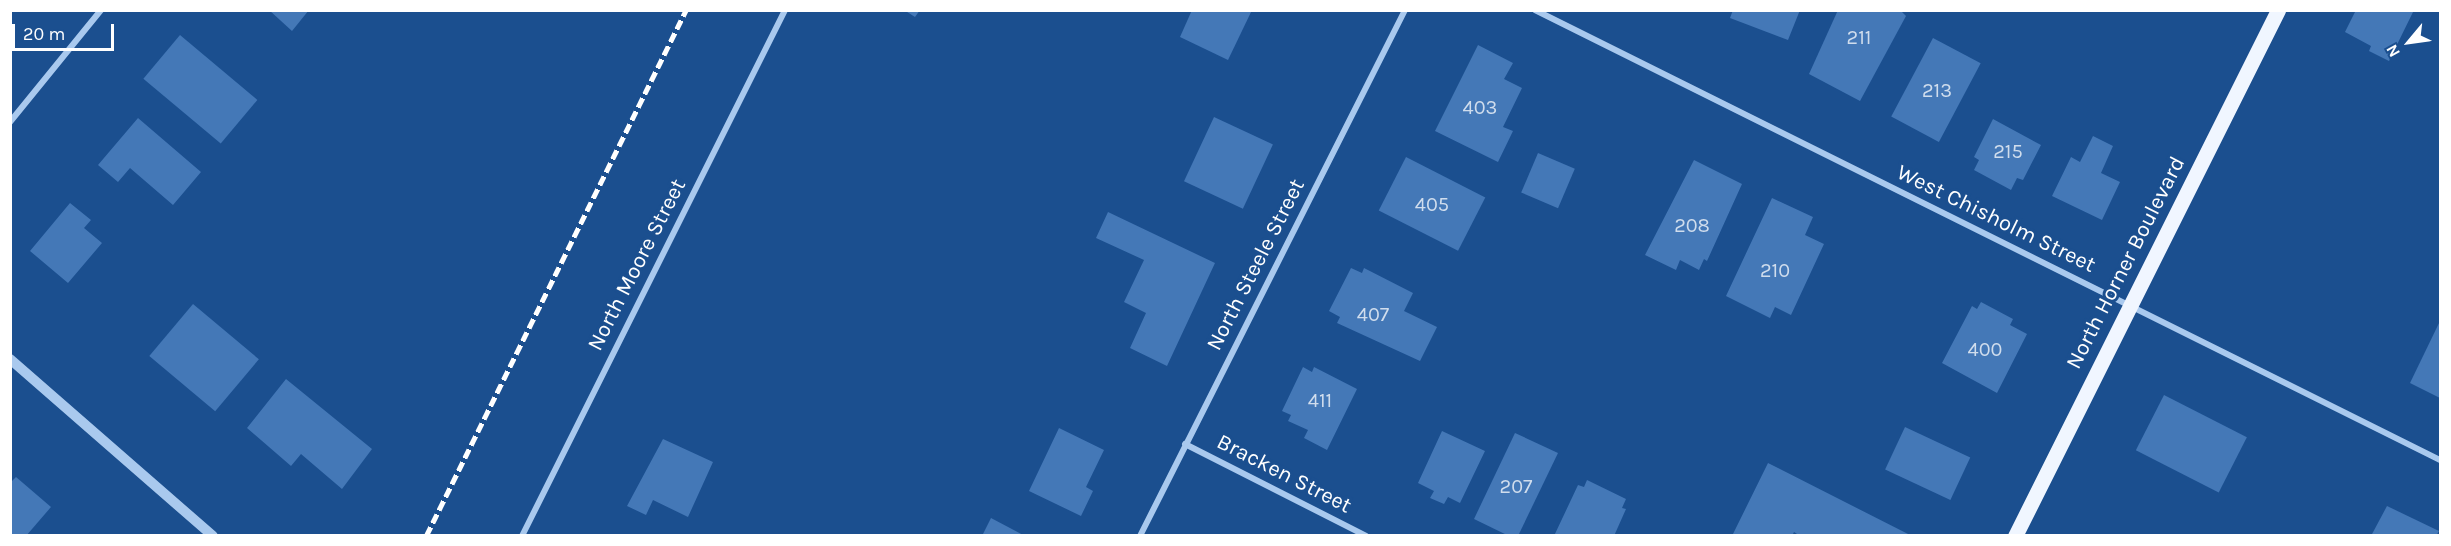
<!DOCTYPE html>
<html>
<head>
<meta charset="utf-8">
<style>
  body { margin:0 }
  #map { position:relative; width:2451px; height:546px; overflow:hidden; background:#1b4f8f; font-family:Karla,sans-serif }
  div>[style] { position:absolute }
  .building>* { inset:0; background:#4478b7; transform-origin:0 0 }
  .minor>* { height:6px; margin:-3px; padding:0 3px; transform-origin:3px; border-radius:3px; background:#a9c9ee }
  .tertiary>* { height:10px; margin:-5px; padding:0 5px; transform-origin:5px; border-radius:5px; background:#a9c9ee }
  .primary>* { height:15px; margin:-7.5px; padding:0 7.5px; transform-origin:7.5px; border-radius:7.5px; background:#f0f6ff }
  .rail>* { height:4.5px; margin-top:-2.25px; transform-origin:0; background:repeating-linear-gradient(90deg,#fff 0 10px,transparent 0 14.5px) }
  span { translate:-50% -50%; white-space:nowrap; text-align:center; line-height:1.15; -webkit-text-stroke:6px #1b4f8f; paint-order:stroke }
  .number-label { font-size:20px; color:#d0dded }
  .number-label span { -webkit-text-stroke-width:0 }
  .street-label { font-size:22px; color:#fff }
  .frame { position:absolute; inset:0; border:12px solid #fff; pointer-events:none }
  .north { position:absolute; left:2379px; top:12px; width:60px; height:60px; -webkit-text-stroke:4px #1b4f8f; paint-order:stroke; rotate:241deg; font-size:16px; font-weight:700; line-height:24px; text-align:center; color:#fff }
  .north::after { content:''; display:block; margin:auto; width:21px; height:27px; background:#fff; clip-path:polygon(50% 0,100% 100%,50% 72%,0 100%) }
  .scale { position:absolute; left:12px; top:24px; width:102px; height:27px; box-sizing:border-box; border:3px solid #fff; border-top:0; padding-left:8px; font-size:18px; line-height:21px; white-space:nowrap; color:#fff; -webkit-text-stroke:4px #1b4f8f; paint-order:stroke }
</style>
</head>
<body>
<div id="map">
  <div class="building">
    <i style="clip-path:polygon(269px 10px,309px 10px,292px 31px)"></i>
    <i style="clip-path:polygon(904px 10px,920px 10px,915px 17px)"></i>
    <i style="clip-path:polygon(1192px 10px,1252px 10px,1228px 60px,1180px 37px)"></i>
    <i style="clip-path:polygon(1733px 10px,1800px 10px,1788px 40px,1730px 18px)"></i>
    <i style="clip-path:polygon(1838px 10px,1900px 10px,1906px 16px,1860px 101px,1809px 74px)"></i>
    <i style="clip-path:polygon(2356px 10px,2414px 10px,2389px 61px,2369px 51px,2371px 46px,2345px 32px)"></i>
    <i style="left:180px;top:35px;width:101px;height:57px;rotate:40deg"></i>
    <i style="left:1933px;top:38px;width:54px;height:89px;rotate:28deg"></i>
    <i style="clip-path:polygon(1478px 45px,1513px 63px,1504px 79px,1522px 88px,1503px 127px,1513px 131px,1498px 162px,1435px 131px)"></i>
    <i style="left:1214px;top:117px;width:65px;height:71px;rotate:25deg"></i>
    <i style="clip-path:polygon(138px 118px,201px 172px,173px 205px,130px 168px,118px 182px,98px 165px)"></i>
    <i style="clip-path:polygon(1993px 119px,2041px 145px,2023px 180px,2017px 178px,2011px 190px,1974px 170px,1979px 160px,1974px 157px)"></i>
    <i style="clip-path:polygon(2093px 136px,2113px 146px,2101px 173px,2120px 182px,2102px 220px,2052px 196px,2071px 157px,2080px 162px)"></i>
    <i style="left:1538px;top:153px;width:40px;height:43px;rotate:23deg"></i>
    <i style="left:1406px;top:157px;width:89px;height:60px;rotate:27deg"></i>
    <i style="clip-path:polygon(1694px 160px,1742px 184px,1707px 261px,1704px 259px,1699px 270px,1680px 260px,1676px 270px,1645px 255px)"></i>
    <i style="clip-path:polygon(1772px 198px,1813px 217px,1805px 235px,1824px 244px,1791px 315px,1775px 307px,1770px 318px,1726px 296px)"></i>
    <i style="clip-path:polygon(70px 203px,91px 220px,84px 228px,102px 243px,68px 283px,30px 251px)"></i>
    <i style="clip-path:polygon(1108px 212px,1215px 263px,1167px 366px,1130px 348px,1146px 313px,1124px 302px,1144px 260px,1096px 238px)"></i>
    <i style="clip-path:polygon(1351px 268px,1362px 273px,1364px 268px,1413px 293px,1404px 311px,1437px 327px,1420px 361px,1337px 323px,1340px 317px,1329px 311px)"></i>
    <i style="clip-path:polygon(1981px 302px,2013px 319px,2010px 325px,2027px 334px,1997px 393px,1942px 363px,1972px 306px,1977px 309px)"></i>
    <i style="left:193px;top:304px;width:86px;height:68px;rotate:40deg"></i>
    <i style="clip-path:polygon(2440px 321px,2440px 398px,2410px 383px)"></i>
    <i style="clip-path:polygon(1303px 367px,1312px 372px,1314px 367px,1357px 389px,1327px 450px,1304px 438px,1308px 430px,1288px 421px,1291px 415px,1282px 411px)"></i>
    <i style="clip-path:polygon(286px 379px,372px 449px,342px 489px,301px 454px,291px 466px,247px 428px)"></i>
    <i style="left:2164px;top:395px;width:93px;height:62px;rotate:27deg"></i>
    <i style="left:1905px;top:427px;width:72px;height:47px;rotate:25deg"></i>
    <i style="clip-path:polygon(1059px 428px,1104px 450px,1086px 487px,1093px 491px,1081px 516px,1029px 491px)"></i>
    <i style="clip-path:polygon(1442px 431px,1485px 451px,1460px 503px,1448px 497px,1444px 504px,1430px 498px,1434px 491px,1418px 483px)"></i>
    <i style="clip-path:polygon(1515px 433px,1558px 453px,1518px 536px,1509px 536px,1474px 519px)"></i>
    <i style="clip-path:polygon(663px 439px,713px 462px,688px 517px,653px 500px,646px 515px,627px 506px)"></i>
    <i style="clip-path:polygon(1768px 463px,1912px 536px,1800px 536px,1794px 532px,1792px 536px,1732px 536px)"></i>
    <i style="clip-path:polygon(16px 477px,51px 507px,26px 536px,10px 536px,10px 483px)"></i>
    <i style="clip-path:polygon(1587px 480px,1626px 499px,1622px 508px,1626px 509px,1614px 536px,1554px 536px,1578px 485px,1584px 487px)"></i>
    <i style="clip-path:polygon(2387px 506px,2439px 531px,2436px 536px,2371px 536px)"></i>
    <i style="clip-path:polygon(991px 518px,1025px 536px,982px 536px)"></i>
  </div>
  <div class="minor">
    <i style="left:1535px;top:10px;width:1011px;rotate:26.44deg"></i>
    <i style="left:10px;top:122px;width:144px;rotate:-50.9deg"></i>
    <i style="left:1185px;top:444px;width:203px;rotate:26.9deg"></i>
    <i style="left:522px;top:536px;width:588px;rotate:-63.43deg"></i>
    <i style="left:1140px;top:536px;width:589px;rotate:-63.26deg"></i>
  </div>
  <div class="tertiary">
    <i style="left:10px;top:359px;width:269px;rotate:41.1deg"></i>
  </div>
  <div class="primary">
    <i style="left:2015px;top:536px;width:588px;rotate:-63.43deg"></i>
  </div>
  <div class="rail">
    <i style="left:426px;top:536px;width:587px;rotate:-63.7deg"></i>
  </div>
  <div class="number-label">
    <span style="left:1859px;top:37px">211</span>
    <span style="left:1937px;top:90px">213</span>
    <span style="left:1480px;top:107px">403</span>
    <span style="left:2008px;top:151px">215</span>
    <span style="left:1432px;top:204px">405</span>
    <span style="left:1692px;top:225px">208</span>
    <span style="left:1775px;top:270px">210</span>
    <span style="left:1373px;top:314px">407</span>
    <span style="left:1985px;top:349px">400</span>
    <span style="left:1320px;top:400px">411</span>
    <span style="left:1516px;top:486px">207</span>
  </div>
  <div class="street-label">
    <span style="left:1996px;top:219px;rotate:26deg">West Chisholm Street</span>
    <span style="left:2126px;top:263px;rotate:-63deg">North Horner Boulevard</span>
    <span style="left:637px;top:265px;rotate:-63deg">North Moore Street</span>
    <span style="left:1256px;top:265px;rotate:-63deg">North Steele Street</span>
    <span style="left:1284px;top:474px;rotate:27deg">Bracken Street</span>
  </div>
  <div class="frame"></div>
  <div class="north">N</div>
  <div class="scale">20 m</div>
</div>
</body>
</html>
